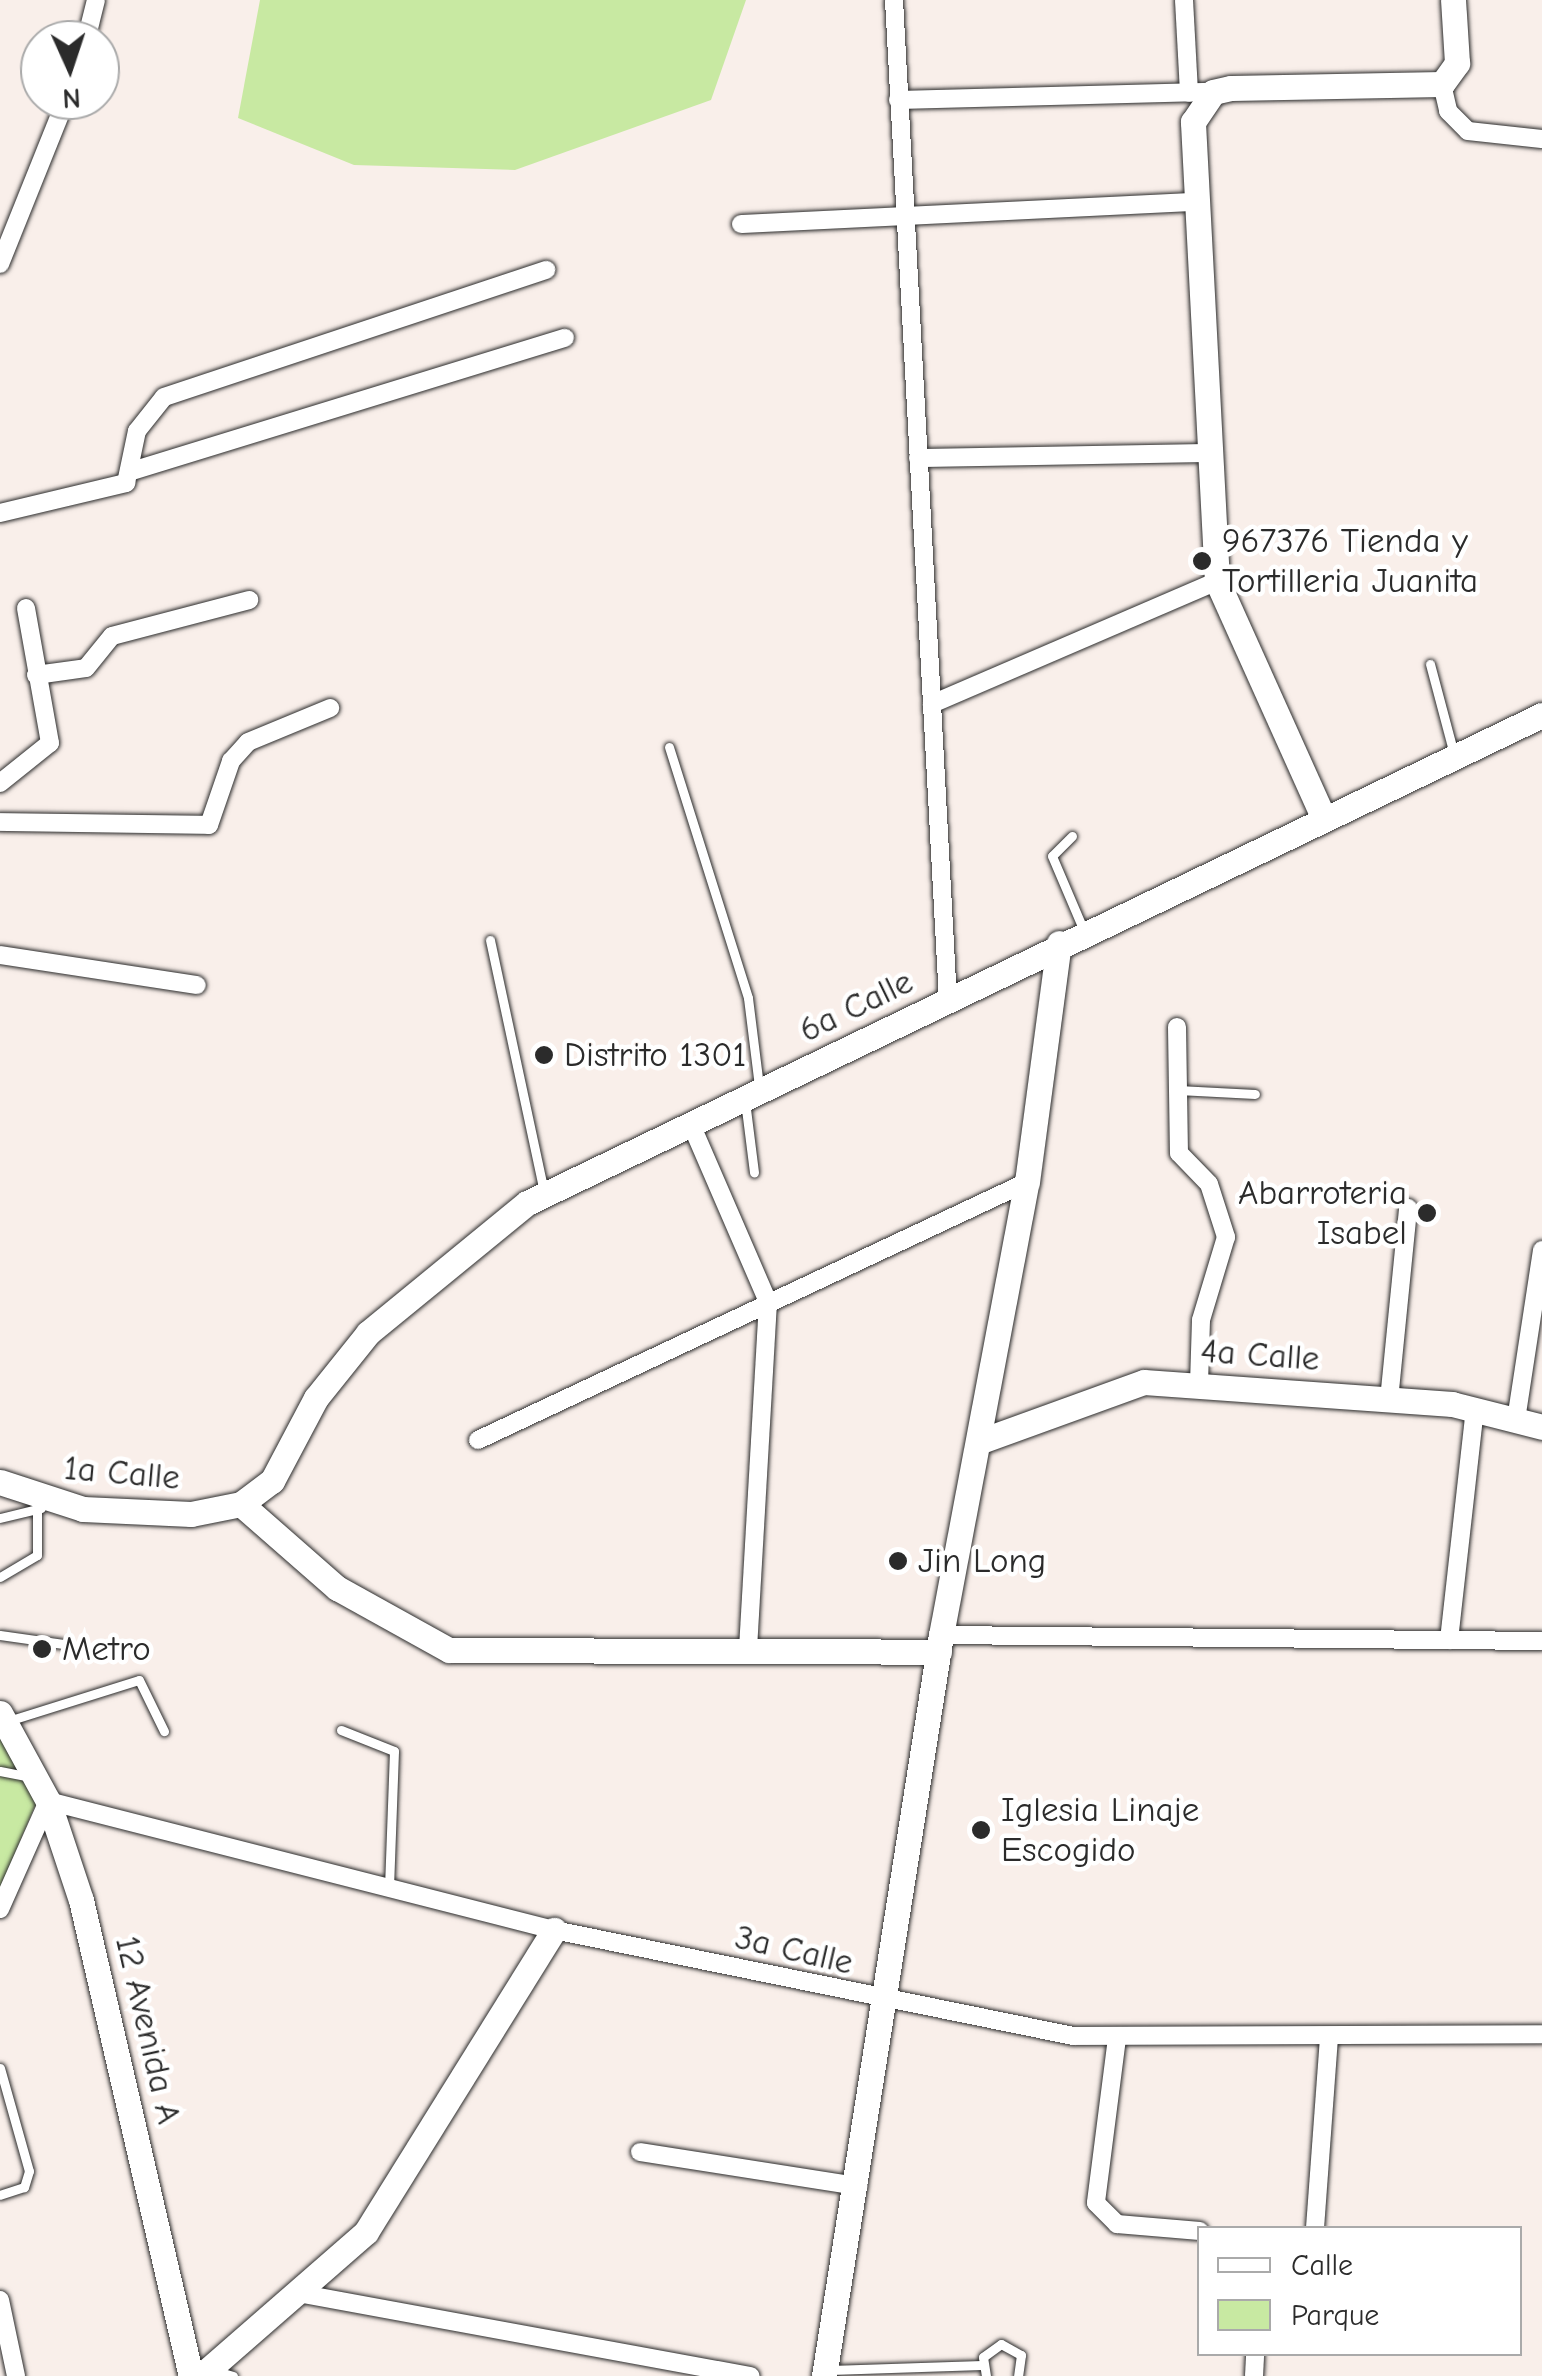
<!DOCTYPE html>
<html>
<head>
<meta charset="utf-8">
<style>
  body { margin:0 }
  #map { position:relative; width:1542px; height:2376px; overflow:hidden; background:#f9efea; font-family:"Comic Neue",sans-serif }
  div>[style] { position:absolute }
  .green>* { inset:0; background:#c8e9a2 }
  .roads { filter:drop-shadow(0 0 2px #2b2b2b) drop-shadow(0 0 2px #2b2b2b) }
  .lane>* { height:9px; margin:-4.5px; padding:0 4.5px; transform-origin:4.5px; border-radius:4.5px; background:#fff }
  .street>* { height:18px; margin:-9px; padding:0 9px; transform-origin:9px; border-radius:9px; background:#fff }
  .secondary>* { height:25px; margin:-12.5px; padding:0 12.5px; transform-origin:12.5px; border-radius:12.5px; background:#fff }
  .dots>* { width:28px; height:28px; translate:-50% -50%; box-sizing:border-box; border:5px solid #fff; border-radius:50% }
  span { translate:-50% -50%; white-space:nowrap; text-align:center; line-height:1.15; -webkit-text-stroke:9px #fff; paint-order:stroke }
  .poi-label { font-size:35px; color:#2b2b2b }
  .left { translate:0 -50%; text-align:left }
  .right { translate:-100% -50%; text-align:right }
  .street-label { font-size:35px; color:#2b2b2b }
  .legend { position:absolute; left:1197px; top:2226px; width:325px; height:130px; box-sizing:border-box; background:#fff; border:2px solid #aaa; margin:0; padding:12px 18px; list-style:none; font-size:30px; color:#2b2b2b }
  .legend li { display:flex; align-items:center; gap:20px; height:50px }
  .legend b { width:50px; border:2px solid #aaa }
  .north { position:absolute; left:20px; top:20px; width:100px; height:100px; box-sizing:border-box; background:#fff; border:2px solid #aaa; border-radius:50%; rotate:177deg; font-size:28px; font-weight:700; line-height:40px; text-align:center; color:#2b2b2b }
  .north::after { content:''; display:block; margin:auto; width:35px; height:45px; background:#2b2b2b; clip-path:polygon(50% 0,100% 100%,50% 72%,0 100%) }
</style>
</head>
<body>
<div id="map">
  <div class="green">
    <i style="clip-path:polygon(260px 0,746px 0,711px 100px,515px 170px,354px 165px,238px 118px)"></i>
    <i style="clip-path:polygon(0 1729px,37px 1801px,0 1888px)"></i>
  </div>
  <div class="roads">
    <div class="lane">
      <i style="left:1430px;top:664px;width:93px;rotate:75.1deg"></i>
      <i style="left:669px;top:747px;width:263px;rotate:72.5deg"></i>
      <i style="left:748px;top:998px;width:89px;rotate:82.9deg"></i>
      <i style="left:1072px;top:836px;width:28px;rotate:135deg"></i>
      <i style="left:1052px;top:856px;width:82px;rotate:66.9deg"></i>
      <i style="left:490px;top:940px;width:257px;rotate:77.9deg"></i>
      <i style="left:1178px;top:1090px;width:77px;rotate:3deg"></i>
      <i style="left:745px;top:1101px;width:72px;rotate:82.8deg"></i>
      <i style="left:0;top:1518px;width:42px;rotate:-13.7deg"></i>
      <i style="left:0;top:1577px;width:43px;rotate:-30.7deg"></i>
      <i style="left:37px;top:1555px;width:46px;rotate:-90deg"></i>
      <i style="left:0;top:1635px;width:64px;rotate:8.1deg"></i>
      <i style="left:8px;top:1721px;width:137px;rotate:-17.4deg"></i>
      <i style="left:139px;top:1680px;width:57px;rotate:63.9deg"></i>
      <i style="left:341px;top:1730px;width:57px;rotate:21.6deg"></i>
      <i style="left:394px;top:1751px;width:136px;rotate:92.1deg"></i>
      <i style="left:0;top:1771px;width:33px;rotate:11deg"></i>
      <i style="left:0;top:2068px;width:107px;rotate:74.3deg"></i>
      <i style="left:29px;top:2171px;width:17px;rotate:107deg"></i>
      <i style="left:24px;top:2187px;width:25px;rotate:162deg"></i>
      <i style="left:213px;top:2370px;width:21px;rotate:17deg"></i>
      <i style="left:830px;top:2370px;width:152px;rotate:-1.9deg"></i>
      <i style="left:986px;top:2376px;width:19px;rotate:-99deg"></i>
      <i style="left:983px;top:2357px;width:22px;rotate:-36deg"></i>
      <i style="left:1001px;top:2344px;width:23px;rotate:29deg"></i>
      <i style="left:1021px;top:2355px;width:21px;rotate:98deg"></i>
    </div>
    <div class="street">
      <i style="left:894px;top:0;width:1002px;rotate:86.91deg"></i>
      <i style="left:1184px;top:0;width:93px;rotate:86.9deg"></i>
      <i style="left:86px;top:40px;width:41px;rotate:-76deg"></i>
      <i style="left:1442px;top:84px;width:28px;rotate:77deg"></i>
      <i style="left:1448px;top:111px;width:28px;rotate:45deg"></i>
      <i style="left:1468px;top:131px;width:74px;rotate:6.2deg"></i>
      <i style="left:898px;top:100px;width:315px;rotate:-1.5deg"></i>
      <i style="left:741px;top:224px;width:457px;rotate:-2.8deg"></i>
      <i style="left:0;top:264px;width:177px;rotate:-68.1deg"></i>
      <i style="left:918px;top:458px;width:293px;rotate:-1deg"></i>
      <i style="left:132px;top:471px;width:453px;rotate:-17.1deg"></i>
      <i style="left:0;top:513px;width:130px;rotate:-13.4deg"></i>
      <i style="left:126px;top:483px;width:53px;rotate:-78.1deg"></i>
      <i style="left:137px;top:431px;width:43px;rotate:-51.5deg"></i>
      <i style="left:164px;top:397px;width:403px;rotate:-18.4deg"></i>
      <i style="left:36px;top:675px;width:50px;rotate:-8deg"></i>
      <i style="left:86px;top:668px;width:41px;rotate:-50.9deg"></i>
      <i style="left:112px;top:636px;width:142px;rotate:-14.7deg"></i>
      <i style="left:932px;top:704px;width:310px;rotate:-23.3deg"></i>
      <i style="left:0;top:783px;width:64px;rotate:-38.7deg"></i>
      <i style="left:50px;top:743px;width:137px;rotate:-100.1deg"></i>
      <i style="left:0;top:822px;width:209px;rotate:0.8deg"></i>
      <i style="left:209px;top:825px;width:68px;rotate:-71deg"></i>
      <i style="left:231px;top:761px;width:25px;rotate:-48deg"></i>
      <i style="left:248px;top:742px;width:89px;rotate:-22.5deg"></i>
      <i style="left:0;top:955px;width:199px;rotate:8.7deg"></i>
      <i style="left:1177px;top:1027px;width:126px;rotate:89.1deg"></i>
      <i style="left:1179px;top:1153px;width:43px;rotate:45.9deg"></i>
      <i style="left:1209px;top:1184px;width:56px;rotate:72.2deg"></i>
      <i style="left:1226px;top:1237px;width:87px;rotate:106.8deg"></i>
      <i style="left:1201px;top:1320px;width:65px;rotate:91.8deg"></i>
      <i style="left:691px;top:1124px;width:194px;rotate:66.6deg"></i>
      <i style="left:768px;top:1302px;width:352px;rotate:93.3deg"></i>
      <i style="left:1389px;top:1400px;width:193px;rotate:-84.3deg"></i>
      <i style="left:1516px;top:1420px;width:172px;rotate:-81.3deg"></i>
      <i style="left:478px;top:1440px;width:607px;rotate:-25.17deg"></i>
      <i style="left:941px;top:1635px;width:601px;rotate:0.57deg"></i>
      <i style="left:1449px;top:1640px;width:231px;rotate:-83.6deg"></i>
      <i style="left:0;top:1909px;width:118px;rotate:-66deg"></i>
      <i style="left:48px;top:1801px;width:522px;rotate:14.3deg"></i>
      <i style="left:554px;top:1930px;width:530px;rotate:11.54deg"></i>
      <i style="left:1073px;top:2036px;width:469px;rotate:-0.2deg"></i>
      <i style="left:1117px;top:2038px;width:166px;rotate:97.3deg"></i>
      <i style="left:1096px;top:2203px;width:30px;rotate:45deg"></i>
      <i style="left:1117px;top:2224px;width:83px;rotate:4.8deg"></i>
      <i style="left:640px;top:2152px;width:221px;rotate:8.9deg"></i>
      <i style="left:1315px;top:2228px;width:190px;rotate:-85.8deg"></i>
      <i style="left:303px;top:2294px;width:455px;rotate:10.4deg"></i>
      <i style="left:0;top:2300px;width:78px;rotate:78.1deg"></i>
      <i style="left:1254px;top:2376px;width:22px;rotate:-87deg"></i>
    </div>
    <div class="secondary">
      <i style="left:1324px;top:819px;width:261px;rotate:-114.2deg"></i>
      <i style="left:1217px;top:581px;width:460px;rotate:-93deg"></i>
      <i style="left:1193px;top:122px;width:36px;rotate:-56deg"></i>
      <i style="left:1213px;top:92px;width:18px;rotate:-13deg"></i>
      <i style="left:1231px;top:88px;width:211px;rotate:-1.1deg"></i>
      <i style="left:1442px;top:84px;width:26px;rotate:-54deg"></i>
      <i style="left:1457px;top:63px;width:63px;rotate:-93.6deg"></i>
      <i style="left:981px;top:1441px;width:173px;rotate:-19.9deg"></i>
      <i style="left:1144px;top:1382px;width:309px;rotate:4.1deg"></i>
      <i style="left:1452px;top:1404px;width:93px;rotate:14.3deg"></i>
      <i style="left:0;top:1482px;width:87px;rotate:18deg"></i>
      <i style="left:83px;top:1509px;width:108px;rotate:2.7deg"></i>
      <i style="left:191px;top:1514px;width:51px;rotate:-11.3deg"></i>
      <i style="left:241px;top:1504px;width:39px;rotate:-37deg"></i>
      <i style="left:272px;top:1481px;width:94px;rotate:-62.1deg"></i>
      <i style="left:316px;top:1398px;width:83px;rotate:-51.3deg"></i>
      <i style="left:368px;top:1333px;width:205px;rotate:-39.3deg"></i>
      <i style="left:527px;top:1203px;width:1126px;rotate:-25.68deg"></i>
      <i style="left:241px;top:1504px;width:128px;rotate:41.2deg"></i>
      <i style="left:337px;top:1588px;width:128px;rotate:29deg"></i>
      <i style="left:449px;top:1650px;width:490px;rotate:0.2deg"></i>
      <i style="left:0;top:1713px;width:100px;rotate:61.4deg"></i>
      <i style="left:48px;top:1801px;width:104px;rotate:71.6deg"></i>
      <i style="left:81px;top:1900px;width:489px;rotate:77deg"></i>
      <i style="left:201px;top:2376px;width:219px;rotate:-41.1deg"></i>
      <i style="left:366px;top:2232px;width:356px;rotate:-58.1deg"></i>
      <i style="left:824px;top:2376px;width:750px;rotate:-81.03deg"></i>
      <i style="left:941px;top:1635px;width:461px;rotate:-79.3deg"></i>
      <i style="left:1027px;top:1182px;width:241px;rotate:-82.4deg"></i>
    </div>
  </div>
  <div class="dots">
    <i style="left:1202px;top:561px;background:#2b2b2b"></i>
    <i style="left:544px;top:1055px;background:#2b2b2b"></i>
    <i style="left:1427px;top:1213px;background:#2b2b2b"></i>
    <i style="left:898px;top:1561px;background:#2b2b2b"></i>
    <i style="left:42px;top:1649px;background:#2b2b2b"></i>
    <i style="left:981px;top:1830px;background:#2b2b2b"></i>
  </div>
  <div class="poi-label">
    <span class="left" style="left:1222px;top:561px">967376 Tienda y<br>Tortilleria Juanita</span>
    <span class="left" style="left:564px;top:1055px">Distrito 1301</span>
    <span class="right" style="left:1407px;top:1213px">Abarroteria<br>Isabel</span>
    <span class="left" style="left:918px;top:1561px">Jin Long</span>
    <span class="left" style="left:62px;top:1649px">Metro</span>
    <span class="left" style="left:1001px;top:1830px">Iglesia Linaje<br>Escogido</span>
  </div>
  <div class="street-label">
    <span style="left:856px;top:1006px;rotate:-26deg">6a Calle</span>
    <span style="left:1260px;top:1355px;rotate:4deg">4a Calle</span>
    <span style="left:122px;top:1473px;rotate:5deg">1a Calle</span>
    <span style="left:794px;top:1950px;rotate:13deg">3a Calle</span>
    <span style="left:148px;top:2030px;rotate:77deg">12 Avenida A</span>
  </div>
  <ul class="legend">
  <li><b style="height:12px;background:#fff"></b>Calle</li>
  <li><b style="height:28px;background:#c8e9a2"></b>Parque</li>
  </ul>
  <div class="north">N</div>
</div>
</body>
</html>
